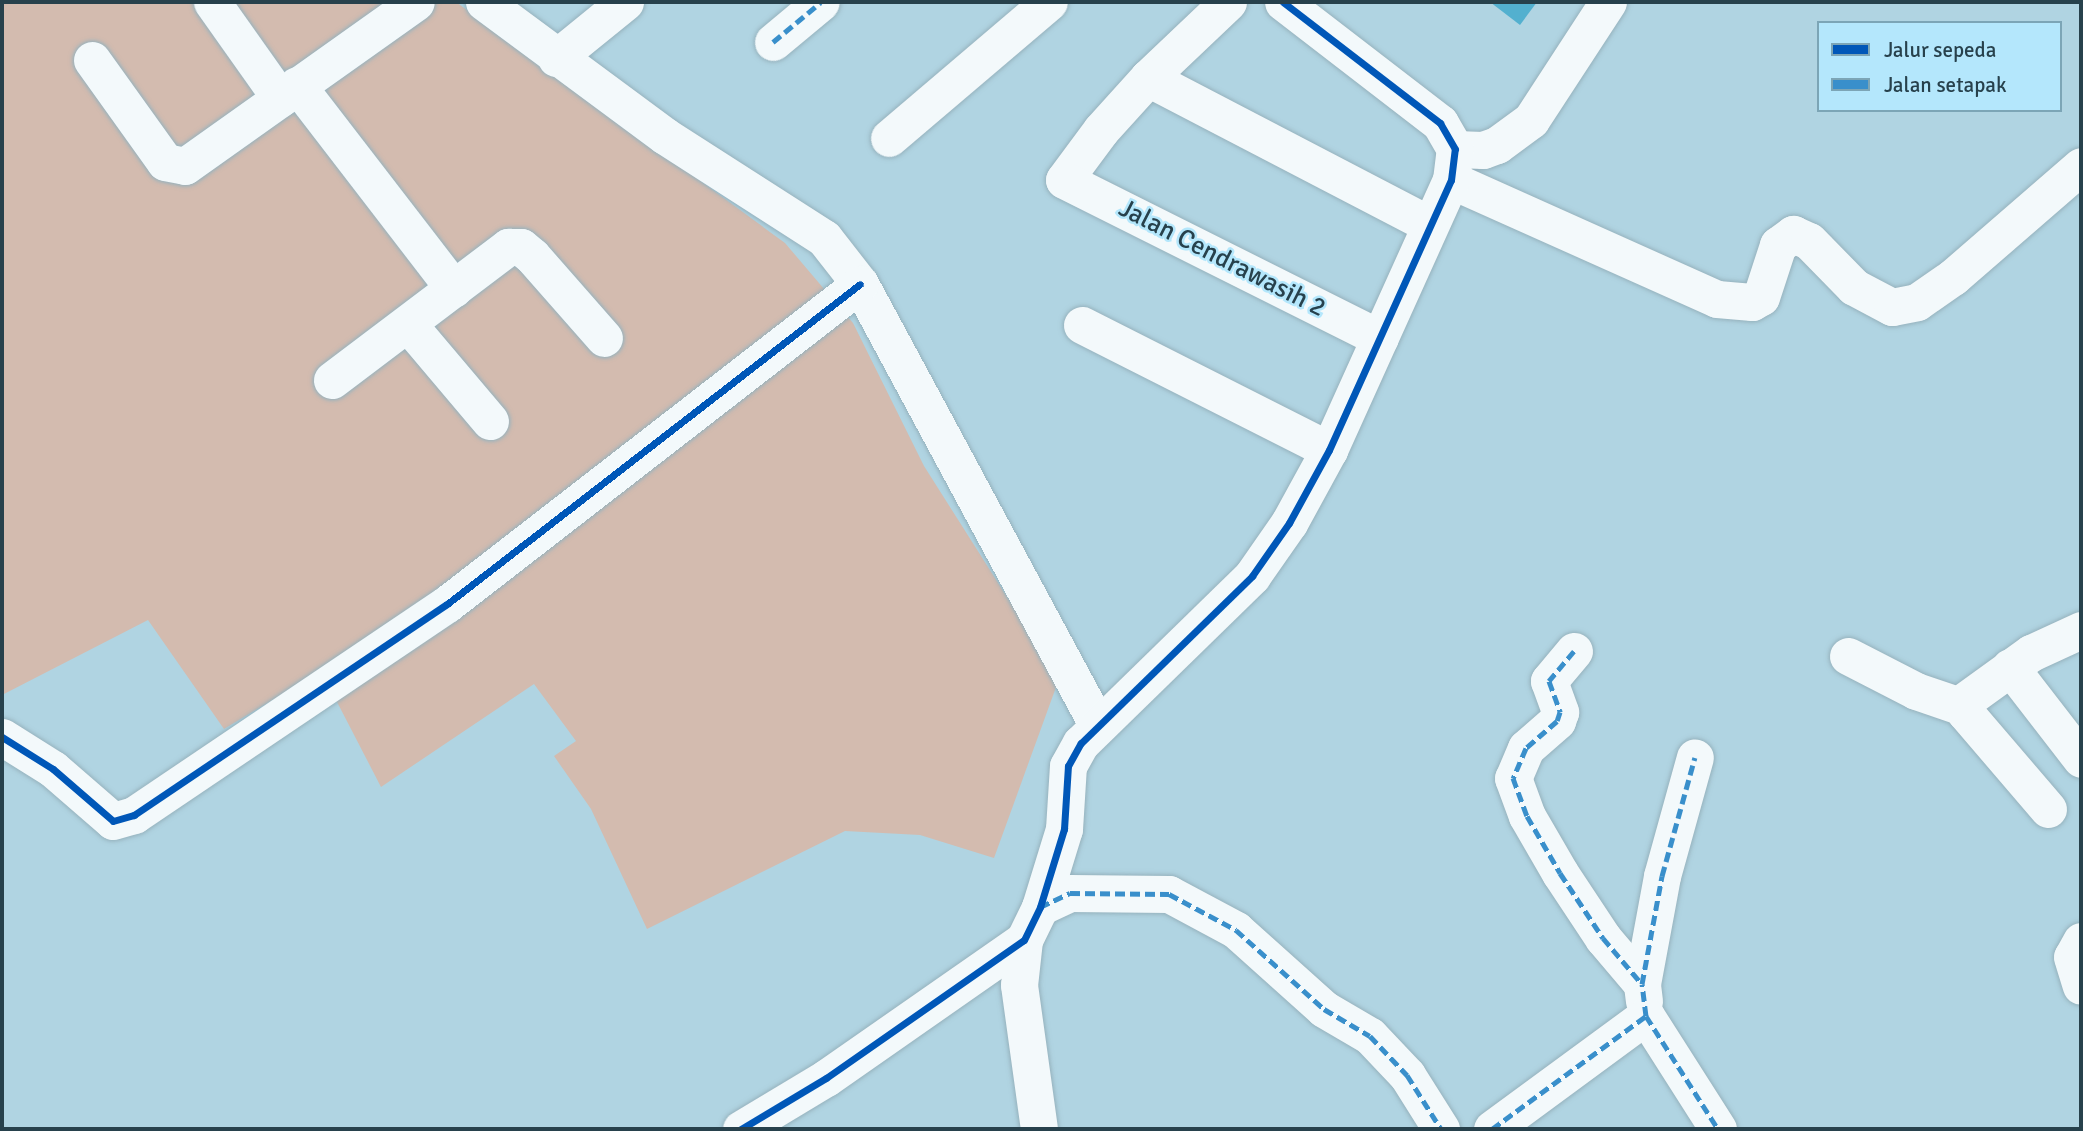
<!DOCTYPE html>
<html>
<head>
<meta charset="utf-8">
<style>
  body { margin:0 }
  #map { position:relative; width:2083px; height:1131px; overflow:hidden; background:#b0d4e2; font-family:Signika,sans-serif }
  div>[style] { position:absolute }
  .green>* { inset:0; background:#d3bbaf }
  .water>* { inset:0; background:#53b0cf }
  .roads { filter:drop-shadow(0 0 2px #96b2bd) drop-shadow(0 0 2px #96b2bd) }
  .minor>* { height:37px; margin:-18.5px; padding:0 18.5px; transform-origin:18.5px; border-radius:18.5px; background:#f3f9fb }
  .quiet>* { height:5px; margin-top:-2.5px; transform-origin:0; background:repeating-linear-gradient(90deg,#398fcb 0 10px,transparent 0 15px) }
  .cycleway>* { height:7px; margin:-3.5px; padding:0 3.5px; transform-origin:3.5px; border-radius:3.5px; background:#0057b8 }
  span { translate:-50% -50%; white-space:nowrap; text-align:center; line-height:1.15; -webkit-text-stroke:5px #b4e7fc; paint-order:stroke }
  .street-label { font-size:26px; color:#27414c }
  .frame { position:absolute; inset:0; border:4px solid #27414c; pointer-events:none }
  .legend { position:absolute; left:1817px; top:21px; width:245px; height:91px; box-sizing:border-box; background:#b4e7fc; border:2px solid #7ca5b6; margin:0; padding:9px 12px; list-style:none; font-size:21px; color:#27414c }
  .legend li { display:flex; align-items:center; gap:14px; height:35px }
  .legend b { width:35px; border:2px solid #7ca5b6 }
</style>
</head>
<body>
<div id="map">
  <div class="green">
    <i style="clip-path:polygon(2px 2px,456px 2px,785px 243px,853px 323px,924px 466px,1059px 679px,994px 858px,920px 835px,845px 831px,647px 929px,591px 809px,554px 756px,576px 741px,534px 684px,381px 787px,321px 671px,224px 729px,148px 620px,2px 695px)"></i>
  </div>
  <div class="water">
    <i style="clip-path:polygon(1490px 2px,1537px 2px,1520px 25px)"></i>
  </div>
  <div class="roads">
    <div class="minor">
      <i style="left:212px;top:2px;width:118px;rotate:54.7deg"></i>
      <i style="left:484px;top:2px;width:225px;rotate:36.5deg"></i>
      <i style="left:665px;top:136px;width:189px;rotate:32.7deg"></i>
      <i style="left:824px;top:238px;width:58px;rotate:52deg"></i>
      <i style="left:860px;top:284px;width:498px;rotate:61.7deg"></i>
      <i style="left:1228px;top:2px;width:110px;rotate:136.5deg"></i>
      <i style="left:1148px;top:78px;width:70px;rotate:132.1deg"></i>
      <i style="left:1101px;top:130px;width:62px;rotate:126.5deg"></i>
      <i style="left:1064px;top:180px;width:353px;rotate:26.6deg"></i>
      <i style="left:773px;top:42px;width:62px;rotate:-39.8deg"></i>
      <i style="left:556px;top:58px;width:89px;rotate:-39.1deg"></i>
      <i style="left:92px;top:60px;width:125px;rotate:54.4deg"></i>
      <i style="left:165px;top:162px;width:20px;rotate:11deg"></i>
      <i style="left:185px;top:166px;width:283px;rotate:-35.4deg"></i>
      <i style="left:1148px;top:78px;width:317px;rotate:27.5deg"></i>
      <i style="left:297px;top:85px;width:257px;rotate:52.4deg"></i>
      <i style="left:889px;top:138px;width:210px;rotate:-40.4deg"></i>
      <i style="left:1455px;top:149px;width:28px;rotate:2deg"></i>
      <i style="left:1483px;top:150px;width:15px;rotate:-20deg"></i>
      <i style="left:1497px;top:145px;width:42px;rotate:-36.3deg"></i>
      <i style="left:1531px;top:120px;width:141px;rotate:-56.9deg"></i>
      <i style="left:1451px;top:180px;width:291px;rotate:24.1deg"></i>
      <i style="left:1717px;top:299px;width:35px;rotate:5deg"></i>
      <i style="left:1752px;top:302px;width:10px;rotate:-29deg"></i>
      <i style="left:1761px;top:297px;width:55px;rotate:-71.9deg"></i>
      <i style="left:1778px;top:245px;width:19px;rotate:-36deg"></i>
      <i style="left:1793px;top:234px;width:17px;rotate:24deg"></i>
      <i style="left:1809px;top:241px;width:64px;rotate:45.6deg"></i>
      <i style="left:1854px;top:287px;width:43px;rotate:27.8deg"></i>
      <i style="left:1892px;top:307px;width:25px;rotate:-11deg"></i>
      <i style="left:1917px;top:302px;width:44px;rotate:-34.8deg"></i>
      <i style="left:1953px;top:277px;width:169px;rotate:-40.9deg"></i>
      <i style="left:408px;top:324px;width:127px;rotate:49.8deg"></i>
      <i style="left:1082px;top:325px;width:277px;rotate:26.8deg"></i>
      <i style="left:332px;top:380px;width:221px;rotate:-37.1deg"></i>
      <i style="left:508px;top:247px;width:13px"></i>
      <i style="left:521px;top:247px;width:14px;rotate:39deg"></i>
      <i style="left:532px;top:256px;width:109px;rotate:48.7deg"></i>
      <i style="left:1574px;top:651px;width:39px;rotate:130deg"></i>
      <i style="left:1549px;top:681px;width:33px;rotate:70deg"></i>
      <i style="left:1560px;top:712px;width:9px;rotate:108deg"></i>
      <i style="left:1557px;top:721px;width:41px;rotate:138.9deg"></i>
      <i style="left:1526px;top:748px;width:33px;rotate:113deg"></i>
      <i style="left:1513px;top:778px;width:40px;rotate:69.8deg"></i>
      <i style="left:1527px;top:816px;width:66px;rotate:59.9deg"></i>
      <i style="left:1560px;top:873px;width:78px;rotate:56.5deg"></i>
      <i style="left:1603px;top:938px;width:60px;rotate:49.7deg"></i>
      <i style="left:1848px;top:656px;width:76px;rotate:27.2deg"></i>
      <i style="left:1916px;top:691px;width:50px;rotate:18.8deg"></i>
      <i style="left:2010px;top:667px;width:116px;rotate:52.3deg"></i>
      <i style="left:2px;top:737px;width:60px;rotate:32.1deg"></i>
      <i style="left:53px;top:769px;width:79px;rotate:40.9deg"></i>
      <i style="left:113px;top:821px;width:22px;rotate:-16deg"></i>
      <i style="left:134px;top:815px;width:377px;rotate:-34deg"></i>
      <i style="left:447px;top:604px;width:522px;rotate:-37.77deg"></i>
      <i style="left:2048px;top:809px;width:128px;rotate:-130.6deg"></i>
      <i style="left:1965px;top:712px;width:10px;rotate:-101deg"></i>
      <i style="left:1963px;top:702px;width:84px;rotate:-35.8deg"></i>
      <i style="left:2031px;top:653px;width:55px;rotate:-24.7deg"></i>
      <i style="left:1040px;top:907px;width:33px;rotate:-25deg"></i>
      <i style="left:1070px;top:893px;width:99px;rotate:0.6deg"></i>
      <i style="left:1169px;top:894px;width:76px;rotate:28.2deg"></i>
      <i style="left:1236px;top:930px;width:118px;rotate:41.9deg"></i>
      <i style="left:1324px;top:1009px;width:53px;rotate:30.4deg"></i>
      <i style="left:1370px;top:1036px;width:54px;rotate:46.5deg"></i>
      <i style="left:1407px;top:1075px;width:64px;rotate:57.8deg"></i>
      <i style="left:1024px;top:940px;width:45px;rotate:96.3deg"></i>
      <i style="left:1019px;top:985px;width:145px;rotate:82.1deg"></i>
      <i style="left:2081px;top:941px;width:18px;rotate:119deg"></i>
      <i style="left:2072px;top:957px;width:30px;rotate:73deg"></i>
      <i style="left:1644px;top:1001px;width:17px;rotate:-97deg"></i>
      <i style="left:1642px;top:984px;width:110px;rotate:-79.5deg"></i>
      <i style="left:1662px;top:876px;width:123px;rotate:-74.5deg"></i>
      <i style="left:741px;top:1129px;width:99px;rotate:-31deg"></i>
      <i style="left:826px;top:1078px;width:241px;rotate:-34.9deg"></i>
      <i style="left:1024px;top:940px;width:37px;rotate:-64deg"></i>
      <i style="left:1040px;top:907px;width:82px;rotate:-72.9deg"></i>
      <i style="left:1064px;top:829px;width:63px;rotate:-86.4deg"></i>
      <i style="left:1068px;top:766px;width:26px;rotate:-61deg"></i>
      <i style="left:1081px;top:743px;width:239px;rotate:-44.3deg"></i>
      <i style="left:1252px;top:576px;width:65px;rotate:-55.1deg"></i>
      <i style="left:1289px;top:523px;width:83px;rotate:-61.3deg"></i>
      <i style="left:1329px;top:450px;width:296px;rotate:-65.7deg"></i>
      <i style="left:1451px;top:180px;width:31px;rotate:-83deg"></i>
      <i style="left:1455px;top:149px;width:30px;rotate:-120deg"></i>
      <i style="left:1440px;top:123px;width:198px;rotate:-142.4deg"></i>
      <i style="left:1492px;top:1129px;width:191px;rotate:-36.3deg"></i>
      <i style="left:1646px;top:1016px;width:134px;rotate:57.5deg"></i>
    </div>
  </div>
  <div class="quiet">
    <i style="left:773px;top:42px;width:62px;rotate:-39.8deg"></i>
    <i style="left:1574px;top:651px;width:39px;rotate:130deg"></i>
    <i style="left:1549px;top:681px;width:33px;rotate:70deg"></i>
    <i style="left:1560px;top:712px;width:9px;rotate:108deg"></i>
    <i style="left:1557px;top:721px;width:41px;rotate:138.9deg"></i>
    <i style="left:1526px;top:748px;width:33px;rotate:113deg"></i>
    <i style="left:1513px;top:778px;width:40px;rotate:69.8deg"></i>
    <i style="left:1527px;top:816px;width:66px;rotate:59.9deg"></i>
    <i style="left:1560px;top:873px;width:78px;rotate:56.5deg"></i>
    <i style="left:1603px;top:938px;width:60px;rotate:49.7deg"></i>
    <i style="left:1040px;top:907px;width:33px;rotate:-25deg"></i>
    <i style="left:1070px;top:893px;width:99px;rotate:0.6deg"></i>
    <i style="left:1169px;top:894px;width:76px;rotate:28.2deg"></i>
    <i style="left:1236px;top:930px;width:118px;rotate:41.9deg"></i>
    <i style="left:1324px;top:1009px;width:53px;rotate:30.4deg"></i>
    <i style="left:1370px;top:1036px;width:54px;rotate:46.5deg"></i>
    <i style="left:1407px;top:1075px;width:64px;rotate:57.8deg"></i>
    <i style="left:1646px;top:1016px;width:32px;rotate:-97deg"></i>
    <i style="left:1642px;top:984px;width:110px;rotate:-79.5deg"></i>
    <i style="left:1662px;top:876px;width:123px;rotate:-74.5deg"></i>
    <i style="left:1492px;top:1129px;width:191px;rotate:-36.3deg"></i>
    <i style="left:1646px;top:1016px;width:134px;rotate:57.5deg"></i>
  </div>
  <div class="cycleway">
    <i style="left:2px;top:737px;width:60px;rotate:32.1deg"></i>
    <i style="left:53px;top:769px;width:79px;rotate:40.9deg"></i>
    <i style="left:113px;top:821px;width:22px;rotate:-16deg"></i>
    <i style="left:134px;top:815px;width:377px;rotate:-34deg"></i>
    <i style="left:447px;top:604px;width:522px;rotate:-37.77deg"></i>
    <i style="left:741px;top:1129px;width:99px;rotate:-31deg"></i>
    <i style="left:826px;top:1078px;width:241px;rotate:-34.9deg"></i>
    <i style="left:1024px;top:940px;width:37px;rotate:-64deg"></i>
    <i style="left:1040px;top:907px;width:82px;rotate:-72.9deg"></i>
    <i style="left:1064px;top:829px;width:63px;rotate:-86.4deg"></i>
    <i style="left:1068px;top:766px;width:26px;rotate:-61deg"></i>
    <i style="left:1081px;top:743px;width:239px;rotate:-44.3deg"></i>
    <i style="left:1252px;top:576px;width:65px;rotate:-55.1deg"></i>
    <i style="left:1289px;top:523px;width:83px;rotate:-61.3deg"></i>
    <i style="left:1329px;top:450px;width:296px;rotate:-65.7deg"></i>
    <i style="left:1451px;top:180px;width:31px;rotate:-83deg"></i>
    <i style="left:1455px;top:149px;width:30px;rotate:-120deg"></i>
    <i style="left:1440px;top:123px;width:198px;rotate:-142.4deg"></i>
  </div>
  <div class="street-label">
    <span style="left:1222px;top:259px;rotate:27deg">Jalan Cendrawasih 2</span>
  </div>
  <div class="frame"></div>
  <ul class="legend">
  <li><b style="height:9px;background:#0057b8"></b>Jalur sepeda</li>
  <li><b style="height:9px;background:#398fcb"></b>Jalan setapak</li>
  </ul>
</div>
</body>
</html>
